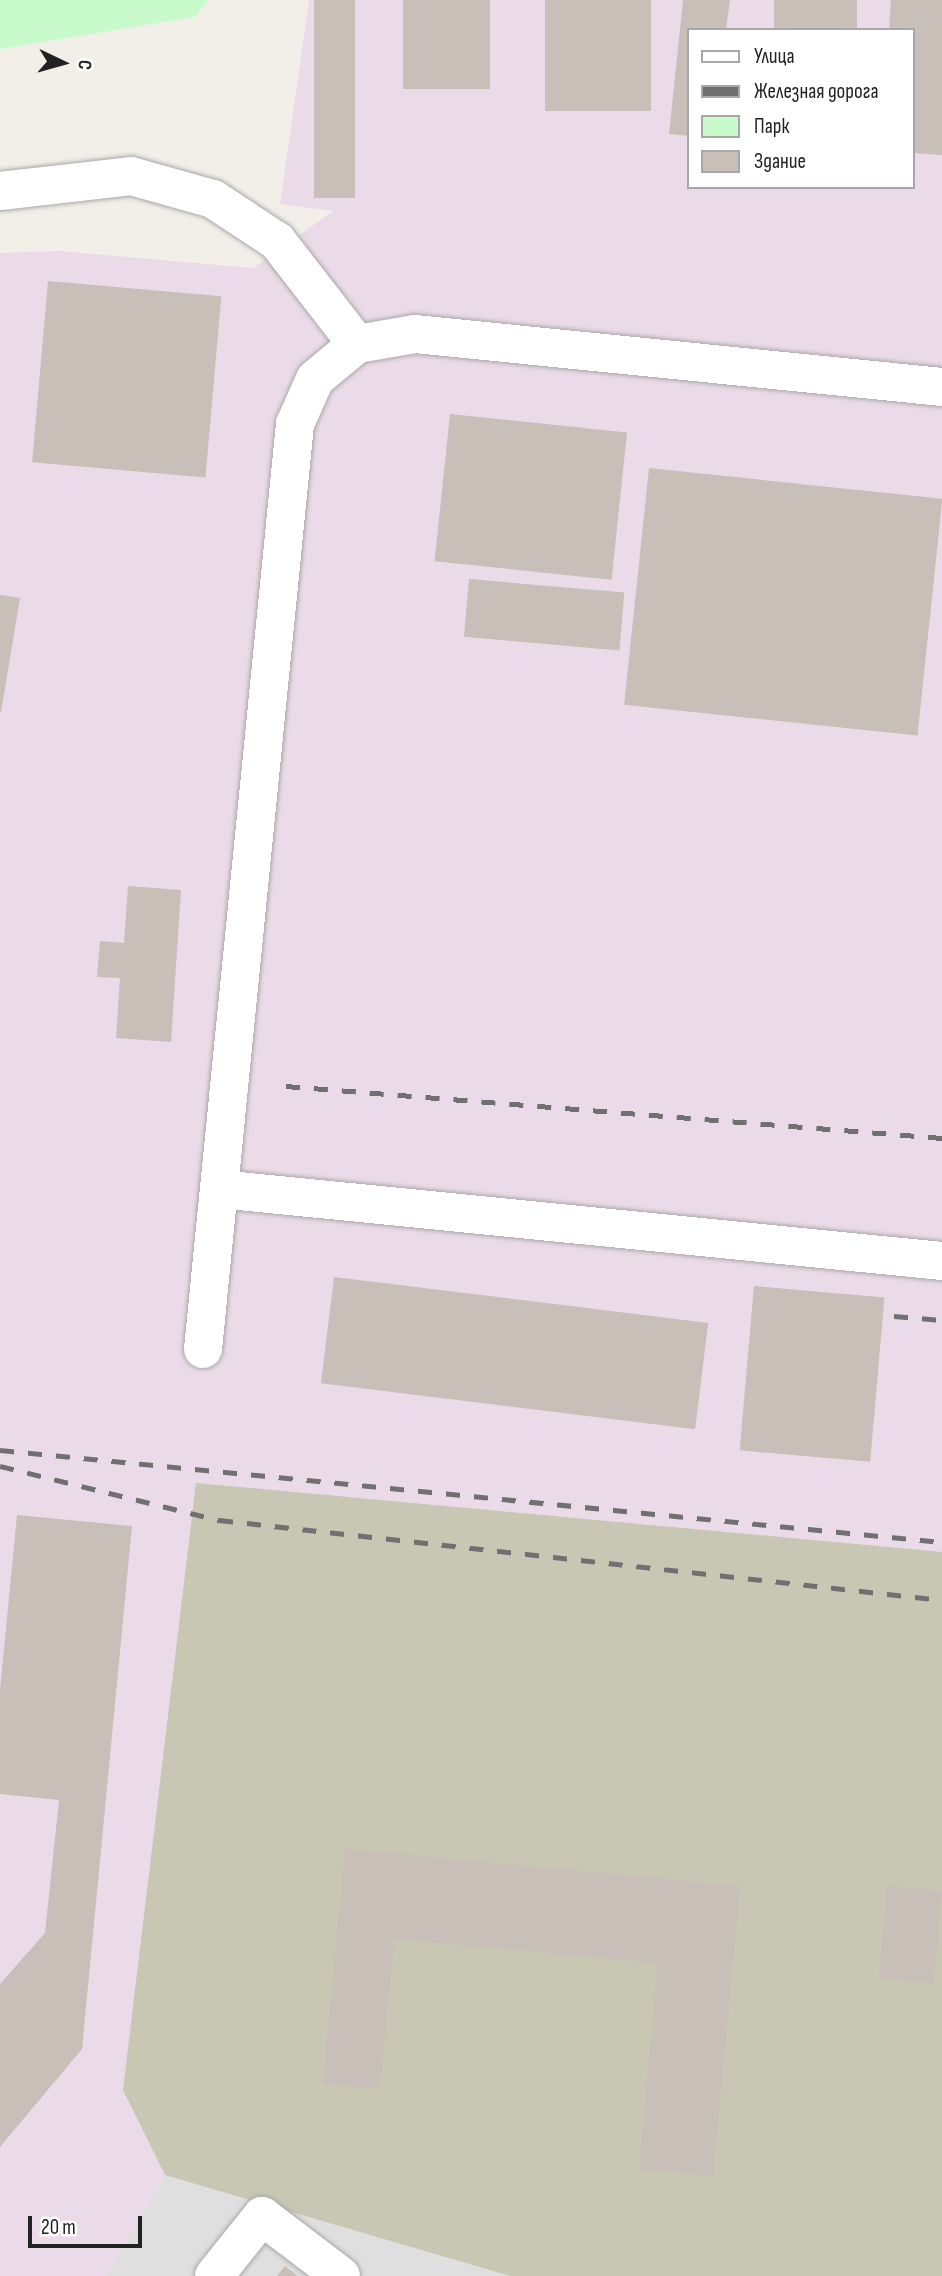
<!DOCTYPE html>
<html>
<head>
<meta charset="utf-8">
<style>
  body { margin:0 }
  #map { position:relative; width:942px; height:2276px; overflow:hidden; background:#f2efe9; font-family:"Sofia Sans Condensed",sans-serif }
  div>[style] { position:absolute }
  .residential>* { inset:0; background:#e0dfdf }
  .industrial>* { inset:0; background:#ebdbe8 }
  .construction>* { inset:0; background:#c7c7b4 }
  .park>* { inset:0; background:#c8facc }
  .building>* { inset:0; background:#c7bfb8; transform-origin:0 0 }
  .roads { filter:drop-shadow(0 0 2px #a9a9a9) drop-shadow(0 0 2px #a9a9a9) }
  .minor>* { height:38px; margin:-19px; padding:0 19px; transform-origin:19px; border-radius:19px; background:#fff }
  .rail>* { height:5px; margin-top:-2.5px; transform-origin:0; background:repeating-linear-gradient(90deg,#707070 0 14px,transparent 0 28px) }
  span { translate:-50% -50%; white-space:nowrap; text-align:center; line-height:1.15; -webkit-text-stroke:5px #fff; paint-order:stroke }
  .legend { position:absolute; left:687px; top:28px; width:228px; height:161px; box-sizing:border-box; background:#fff; border:2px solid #a7a7a7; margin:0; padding:9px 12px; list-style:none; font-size:21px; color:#222 }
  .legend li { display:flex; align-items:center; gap:14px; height:35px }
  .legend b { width:35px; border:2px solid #a7a7a7 }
  .north { position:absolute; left:28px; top:28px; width:70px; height:70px; -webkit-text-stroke:5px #fff; paint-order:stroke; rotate:95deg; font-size:19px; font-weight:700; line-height:28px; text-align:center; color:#222 }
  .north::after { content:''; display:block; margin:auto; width:24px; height:32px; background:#222; clip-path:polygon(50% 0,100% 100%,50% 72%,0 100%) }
  .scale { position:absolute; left:28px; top:2216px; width:114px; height:32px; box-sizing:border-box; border:4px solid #222; border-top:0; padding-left:9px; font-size:21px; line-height:24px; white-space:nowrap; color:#222; -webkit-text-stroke:5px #fff; paint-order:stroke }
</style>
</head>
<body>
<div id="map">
  <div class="residential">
    <i style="clip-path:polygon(165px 2175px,510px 2276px,106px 2276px)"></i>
  </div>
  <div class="industrial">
    <i style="clip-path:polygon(evenodd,309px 0,942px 0,942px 2276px,510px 2276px,165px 2175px,106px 2276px,0 2276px,0 253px,59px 251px,253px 268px,333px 211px,280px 204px,309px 0,688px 30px,912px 30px,912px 187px,688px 187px,688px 30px)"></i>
  </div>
  <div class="construction">
    <i style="clip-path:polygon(196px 1483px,942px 1552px,942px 2276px,510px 2276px,165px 2175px,123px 2090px)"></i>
  </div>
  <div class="park">
    <i style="clip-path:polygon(0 0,208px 0,195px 17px,0 49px)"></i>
  </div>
  <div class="building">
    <i style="left:314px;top:0;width:41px;height:198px"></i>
    <i style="left:403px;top:0;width:87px;height:89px"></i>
    <i style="left:545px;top:0;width:106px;height:111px"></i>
    <i style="clip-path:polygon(683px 0,730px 0,726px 30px,688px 30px,688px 136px,669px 134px)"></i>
    <i style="left:774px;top:0;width:83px;height:30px"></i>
    <i style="clip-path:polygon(891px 0,942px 0,942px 155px,912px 153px,912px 30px,889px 30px)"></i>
    <i style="left:48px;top:281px;width:174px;height:182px;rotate:5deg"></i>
    <i style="left:450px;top:414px;width:178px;height:148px;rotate:6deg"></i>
    <i style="left:649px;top:468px;width:295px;height:238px;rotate:6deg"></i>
    <i style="left:469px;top:579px;width:156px;height:58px;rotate:5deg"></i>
    <i style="clip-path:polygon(0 595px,20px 598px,1px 712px,0 712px)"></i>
    <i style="clip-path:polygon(128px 886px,181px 890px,171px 1042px,116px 1038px,120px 978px,97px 977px,100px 941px,124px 943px)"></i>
    <i style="left:334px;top:1277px;width:377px;height:107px;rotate:7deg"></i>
    <i style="left:754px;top:1286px;width:131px;height:165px;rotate:5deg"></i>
    <i style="clip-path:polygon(17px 1515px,132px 1526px,82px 2049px,0 2147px,0 1984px,45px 1933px,59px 1800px,0 1794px,0 1690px)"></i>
    <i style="clip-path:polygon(345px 1849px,740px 1886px,713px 2176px,639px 2169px,658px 1963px,394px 1939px,380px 2089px,323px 2084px)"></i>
    <i style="left:887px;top:1886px;width:55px;height:93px;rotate:5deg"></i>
    <i style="clip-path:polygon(285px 2266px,298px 2276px,277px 2276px)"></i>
  </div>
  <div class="roads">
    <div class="minor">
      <i style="left:0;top:191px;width:132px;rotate:-6.5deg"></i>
      <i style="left:131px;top:176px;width:85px;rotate:15.7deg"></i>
      <i style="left:213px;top:199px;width:77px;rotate:33.3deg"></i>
      <i style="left:277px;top:241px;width:130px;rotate:52.2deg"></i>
      <i style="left:219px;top:1189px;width:727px;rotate:5.69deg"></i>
      <i style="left:203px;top:1349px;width:930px;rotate:-84.32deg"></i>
      <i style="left:295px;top:424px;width:49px;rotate:-66deg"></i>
      <i style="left:315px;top:379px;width:55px;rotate:-39.8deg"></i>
      <i style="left:357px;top:344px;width:59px;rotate:-9.8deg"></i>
      <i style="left:415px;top:334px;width:530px;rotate:5.74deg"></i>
      <i style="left:214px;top:2276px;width:77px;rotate:-51.3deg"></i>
      <i style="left:262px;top:2216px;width:99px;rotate:37.2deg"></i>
    </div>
  </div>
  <div class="rail">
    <i style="left:286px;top:1086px;width:658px;rotate:4.53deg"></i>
    <i style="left:894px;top:1316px;width:48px;rotate:4.8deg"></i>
    <i style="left:0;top:1450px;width:946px;rotate:5.58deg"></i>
    <i style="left:0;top:1466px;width:226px;rotate:13.9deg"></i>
    <i style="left:219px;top:1520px;width:727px;rotate:6.31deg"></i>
  </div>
  <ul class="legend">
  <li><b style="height:9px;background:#fff"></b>Улица</li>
  <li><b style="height:9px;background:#707070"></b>Железная дорога</li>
  <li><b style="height:19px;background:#c8facc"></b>Парк</li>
  <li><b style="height:19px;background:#c7bfb8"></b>Здание</li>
  </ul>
  <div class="north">С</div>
  <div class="scale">20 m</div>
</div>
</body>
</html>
